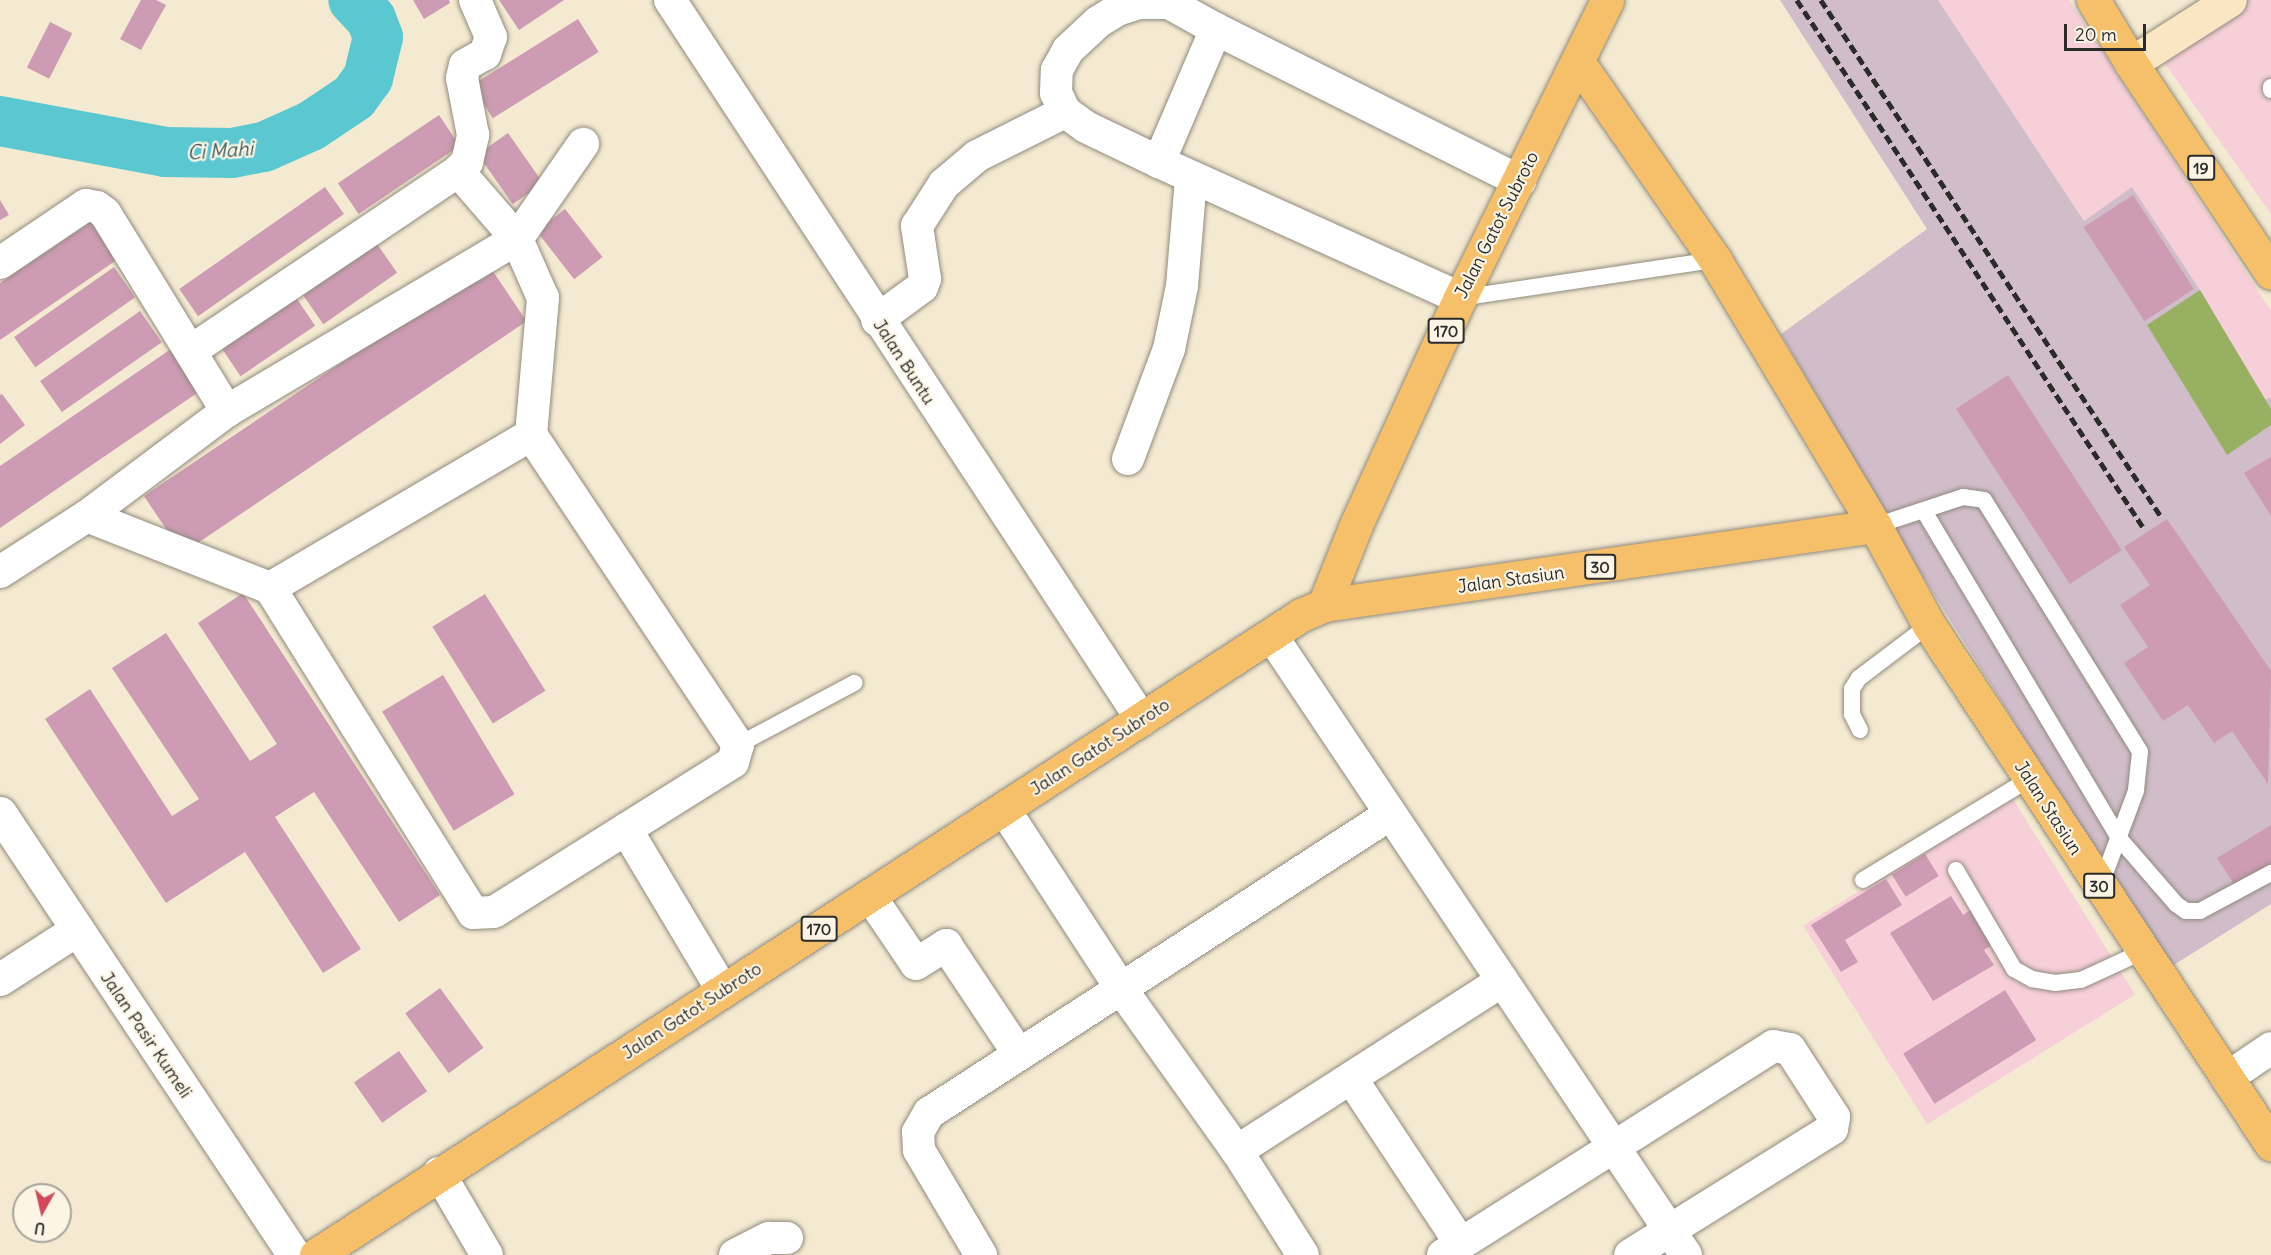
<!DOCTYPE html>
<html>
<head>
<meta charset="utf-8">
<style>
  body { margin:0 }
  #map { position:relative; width:2271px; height:1255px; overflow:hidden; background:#f4ead1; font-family:Delius,sans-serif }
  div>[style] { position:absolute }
  .built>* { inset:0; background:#f6cfd8; transform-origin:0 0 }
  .industrial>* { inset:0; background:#d1bdca }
  .forest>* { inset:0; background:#98b062 }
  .river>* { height:50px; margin:-25px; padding:0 25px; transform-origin:25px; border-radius:25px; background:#5bc8d1 }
  .building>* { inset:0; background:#cd9bb3; transform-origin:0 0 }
  .roads { filter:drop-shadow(0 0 2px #908a7e) drop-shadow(0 0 2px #908a7e) }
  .service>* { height:16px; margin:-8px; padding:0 8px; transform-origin:8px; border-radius:8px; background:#fff }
  .minor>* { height:32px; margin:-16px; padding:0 16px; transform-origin:16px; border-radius:16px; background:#fff }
  .tertiary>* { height:33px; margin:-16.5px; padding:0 16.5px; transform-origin:16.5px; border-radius:16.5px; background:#fff }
  .secondary>* { height:33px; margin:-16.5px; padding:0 16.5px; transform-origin:16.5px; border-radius:16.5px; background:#fbe6c4 }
  .primary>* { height:33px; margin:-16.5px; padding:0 16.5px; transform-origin:16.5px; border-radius:16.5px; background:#f6c06b }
  .rail>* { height:4.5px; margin-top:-2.25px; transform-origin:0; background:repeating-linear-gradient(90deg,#2b2b2b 0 9px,transparent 0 13.5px) }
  span { translate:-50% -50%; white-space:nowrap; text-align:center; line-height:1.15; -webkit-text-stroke:4.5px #fcf5e5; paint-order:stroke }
  .shield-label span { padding:2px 4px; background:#fcf5e5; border:2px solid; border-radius:4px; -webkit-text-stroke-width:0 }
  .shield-label { font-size:16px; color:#2b2b2b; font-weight:700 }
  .street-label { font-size:18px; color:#2b2b2b }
  .water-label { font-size:20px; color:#395a5d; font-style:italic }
  .north { position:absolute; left:12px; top:1183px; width:60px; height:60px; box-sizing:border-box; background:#fcf5e5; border:2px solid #a8a49b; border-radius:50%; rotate:188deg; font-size:16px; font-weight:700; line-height:24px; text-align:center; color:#2b2b2b }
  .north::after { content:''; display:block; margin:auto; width:21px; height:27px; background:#d1495b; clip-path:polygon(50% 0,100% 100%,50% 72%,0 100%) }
  .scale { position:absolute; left:2064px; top:24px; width:82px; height:27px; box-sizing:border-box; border:3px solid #2b2b2b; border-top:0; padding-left:8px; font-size:18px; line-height:21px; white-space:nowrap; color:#2b2b2b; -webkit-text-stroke:4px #fcf5e5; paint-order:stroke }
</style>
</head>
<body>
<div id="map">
  <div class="built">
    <i style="clip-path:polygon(1938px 0,2069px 0,2271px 311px,2271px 397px,2265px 400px,2200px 290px,2132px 188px,2085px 222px)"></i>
    <i style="clip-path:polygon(2244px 0,2271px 0,2271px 214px,2159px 55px)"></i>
    <i style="left:2011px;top:796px;width:234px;height:245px;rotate:58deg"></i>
  </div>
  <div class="industrial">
    <i style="clip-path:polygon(1780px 0,1938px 0,2084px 221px,2132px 187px,2200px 290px,2265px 400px,2271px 397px,2271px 904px,2169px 968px,1910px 556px,1781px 334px,1927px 229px)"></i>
  </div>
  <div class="forest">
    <i style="clip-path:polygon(2200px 290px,2271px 409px,2271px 425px,2227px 455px,2147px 325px)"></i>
  </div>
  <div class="river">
    <i style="left:0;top:121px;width:168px;rotate:10.6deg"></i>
    <i style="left:165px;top:152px;width:67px;rotate:0.9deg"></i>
    <i style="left:232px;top:153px;width:33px;rotate:-11deg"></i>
    <i style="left:264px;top:147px;width:51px;rotate:-24.1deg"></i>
    <i style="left:311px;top:126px;width:52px;rotate:-34deg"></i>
    <i style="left:354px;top:97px;width:24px;rotate:-54deg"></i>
    <i style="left:368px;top:78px;width:42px;rotate:-76.3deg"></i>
    <i style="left:378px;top:37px;width:19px;rotate:-111deg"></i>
    <i style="left:371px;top:19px;width:26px;rotate:-133deg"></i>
  </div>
  <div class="building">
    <i style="clip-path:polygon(141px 0,156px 0,166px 5px,141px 50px,120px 39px)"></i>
    <i style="clip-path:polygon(413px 0,449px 0,450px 3px,424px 19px)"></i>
    <i style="clip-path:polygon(499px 0,564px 0,519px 30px)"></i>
    <i style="left:578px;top:19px;width:39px;height:125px;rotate:58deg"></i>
    <i style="left:50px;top:22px;width:25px;height:51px;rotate:27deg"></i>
    <i style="left:439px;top:115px;width:37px;height:122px;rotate:56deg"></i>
    <i style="left:508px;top:133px;width:61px;height:37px;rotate:55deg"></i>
    <i style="left:325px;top:187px;width:33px;height:178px;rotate:55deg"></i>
    <i style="left:2133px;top:195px;width:112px;height:59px;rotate:57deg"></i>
    <i style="clip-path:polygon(0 200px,9px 215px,0 220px)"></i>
    <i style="left:565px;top:209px;width:61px;height:36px;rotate:52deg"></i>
    <i style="clip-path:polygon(92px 221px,118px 259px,0 340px,0 283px)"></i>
    <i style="left:377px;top:244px;width:35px;height:90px;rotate:55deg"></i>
    <i style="left:488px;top:264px;width:69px;height:415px;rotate:56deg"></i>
    <i style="left:114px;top:267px;width:37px;height:122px;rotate:55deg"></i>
    <i style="left:295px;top:296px;width:36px;height:90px;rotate:56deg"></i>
    <i style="left:140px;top:311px;width:38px;height:122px;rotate:55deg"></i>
    <i style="clip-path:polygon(171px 349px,200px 391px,0 528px,0 466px)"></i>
    <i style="left:2008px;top:375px;width:209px;height:62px;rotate:57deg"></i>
    <i style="clip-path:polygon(2px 394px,25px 425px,0 444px,0 395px)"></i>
    <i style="clip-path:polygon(2271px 457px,2271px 516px,2244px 473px)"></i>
    <i style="clip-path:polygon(2167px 519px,2271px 671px,2268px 784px,2232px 731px,2214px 743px,2188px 705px,2163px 721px,2124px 663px,2148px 647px,2120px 605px,2150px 585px,2124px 547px)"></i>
    <i style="clip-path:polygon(243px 593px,440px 895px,399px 922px,314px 792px,275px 817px,361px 949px,323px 973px,245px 852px,166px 903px,45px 719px,90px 689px,172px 816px,199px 799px,112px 668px,166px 633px,250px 761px,277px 744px,198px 623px)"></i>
    <i style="left:485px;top:594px;width:114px;height:62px;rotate:58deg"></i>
    <i style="left:443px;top:675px;width:139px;height:71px;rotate:59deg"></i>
    <i style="clip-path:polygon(2271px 825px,2271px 865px,2236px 887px,2217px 858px)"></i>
    <i style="left:1925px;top:854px;width:26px;height:39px;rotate:58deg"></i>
    <i style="clip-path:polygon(1886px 879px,1902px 905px,1845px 940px,1858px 962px,1841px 972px,1811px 925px)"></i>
    <i style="clip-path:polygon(1951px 896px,1963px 915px,1971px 910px,1992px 945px,1984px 950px,1994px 965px,1933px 1001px,1890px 933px)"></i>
    <i style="left:440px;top:988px;width:74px;height:43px;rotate:54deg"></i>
    <i style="left:2005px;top:990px;width:59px;height:120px;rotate:58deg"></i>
    <i style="left:399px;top:1051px;width:49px;height:55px;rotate:55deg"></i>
  </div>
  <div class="roads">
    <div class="service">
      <i style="left:2271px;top:87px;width:3px;rotate:90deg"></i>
      <i style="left:1460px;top:298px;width:258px;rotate:-8.5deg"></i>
      <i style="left:1924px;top:511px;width:379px;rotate:59.2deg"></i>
      <i style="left:2118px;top:837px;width:89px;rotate:49.1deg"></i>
      <i style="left:2176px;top:904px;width:12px;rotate:35deg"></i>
      <i style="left:2186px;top:911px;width:14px"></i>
      <i style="left:2200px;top:911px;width:81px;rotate:-28.2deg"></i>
      <i style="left:1875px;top:526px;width:93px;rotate:-18.2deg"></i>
      <i style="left:1963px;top:497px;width:21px;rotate:8deg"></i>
      <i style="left:1984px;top:500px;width:296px;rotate:58.2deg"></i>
      <i style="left:2140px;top:752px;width:39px;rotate:96deg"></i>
      <i style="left:2136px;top:791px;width:99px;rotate:110.6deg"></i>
      <i style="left:1860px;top:730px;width:18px;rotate:-117deg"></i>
      <i style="left:1852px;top:714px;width:25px;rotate:-90deg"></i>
      <i style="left:1852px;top:689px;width:13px;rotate:-58deg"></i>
      <i style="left:1859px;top:678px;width:88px;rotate:-37.1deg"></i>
      <i style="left:738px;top:745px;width:132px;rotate:-28.1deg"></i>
      <i style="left:1956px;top:870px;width:115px;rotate:59.6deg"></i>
      <i style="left:2014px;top:969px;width:21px;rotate:29deg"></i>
      <i style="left:2032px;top:979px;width:23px;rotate:10deg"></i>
      <i style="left:2055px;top:983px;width:26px;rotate:-7deg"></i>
      <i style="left:2081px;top:980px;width:67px;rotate:-24.7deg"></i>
      <i style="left:1863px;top:880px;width:194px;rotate:-31.3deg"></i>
    </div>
    <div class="minor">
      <i style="left:670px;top:0;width:861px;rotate:56.75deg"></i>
      <i style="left:1216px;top:29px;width:340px;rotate:26.6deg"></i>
      <i style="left:1159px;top:162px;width:81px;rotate:-154.4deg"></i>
      <i style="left:1086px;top:127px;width:26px;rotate:-144deg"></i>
      <i style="left:1065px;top:112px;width:21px;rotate:-115deg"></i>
      <i style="left:1056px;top:93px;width:23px;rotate:-88deg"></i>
      <i style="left:1057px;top:70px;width:23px;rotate:-61deg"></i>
      <i style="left:1068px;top:50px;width:41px;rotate:-43deg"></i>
      <i style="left:1098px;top:22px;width:22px;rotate:-32deg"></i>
      <i style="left:1117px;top:10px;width:22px;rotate:-18deg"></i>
      <i style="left:1138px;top:3px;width:31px"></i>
      <i style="left:1169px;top:3px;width:54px;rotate:29deg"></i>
      <i style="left:1216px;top:29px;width:145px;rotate:113.2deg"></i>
      <i style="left:1159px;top:162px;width:330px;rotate:24.3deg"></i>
      <i style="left:0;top:263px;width:104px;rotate:-34deg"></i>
      <i style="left:86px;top:205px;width:11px;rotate:10deg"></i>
      <i style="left:97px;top:207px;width:10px;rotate:37deg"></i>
      <i style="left:105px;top:213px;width:233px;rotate:58.4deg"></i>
      <i style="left:877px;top:320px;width:56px;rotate:-36.3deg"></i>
      <i style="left:922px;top:287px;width:9px;rotate:-69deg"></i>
      <i style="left:925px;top:279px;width:54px;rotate:-98.6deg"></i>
      <i style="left:917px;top:226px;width:50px;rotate:-57.3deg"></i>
      <i style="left:944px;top:184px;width:43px;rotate:-40.3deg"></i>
      <i style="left:977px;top:156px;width:98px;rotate:-26.6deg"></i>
      <i style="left:192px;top:350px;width:321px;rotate:-33.9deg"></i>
      <i style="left:1128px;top:459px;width:117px;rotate:-69.6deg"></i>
      <i style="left:1169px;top:349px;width:64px;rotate:-78.3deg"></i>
      <i style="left:1182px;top:286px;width:108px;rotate:-85.2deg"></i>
      <i style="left:87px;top:516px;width:197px;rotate:21.5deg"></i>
      <i style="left:270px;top:588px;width:383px;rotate:58deg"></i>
      <i style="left:473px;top:913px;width:21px;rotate:-3deg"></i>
      <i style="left:494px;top:912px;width:282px;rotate:-32.1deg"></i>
      <i style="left:733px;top:762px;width:18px;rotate:-74deg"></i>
      <i style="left:738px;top:745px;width:373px;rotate:-123.7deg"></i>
      <i style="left:531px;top:435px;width:138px;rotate:-85deg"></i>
      <i style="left:543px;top:298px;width:64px;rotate:-113.8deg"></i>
      <i style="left:517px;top:239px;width:90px;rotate:-130.9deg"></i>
      <i style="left:458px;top:171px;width:13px;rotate:-45deg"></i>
      <i style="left:467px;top:162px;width:28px;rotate:-77deg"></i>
      <i style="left:473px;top:135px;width:58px;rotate:-100.9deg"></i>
      <i style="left:462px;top:78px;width:13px;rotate:-77deg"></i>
      <i style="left:465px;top:65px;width:23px;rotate:-29deg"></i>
      <i style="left:485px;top:54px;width:18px;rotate:-71deg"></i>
      <i style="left:491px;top:37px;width:40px;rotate:-113.4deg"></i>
      <i style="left:0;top:572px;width:103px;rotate:-32.8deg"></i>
      <i style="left:87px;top:516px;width:175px;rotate:-36.9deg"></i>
      <i style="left:227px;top:411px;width:337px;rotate:-30.7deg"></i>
      <i style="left:517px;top:239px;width:116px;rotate:-55.2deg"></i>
      <i style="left:270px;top:588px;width:303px;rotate:-30.4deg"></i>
      <i style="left:1271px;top:635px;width:746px;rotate:56.2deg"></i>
      <i style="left:1004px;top:809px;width:216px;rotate:56.9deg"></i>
      <i style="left:1122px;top:990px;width:198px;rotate:54.5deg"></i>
      <i style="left:1237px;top:1151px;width:123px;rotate:57.6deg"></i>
      <i style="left:626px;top:829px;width:189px;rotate:59.1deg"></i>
      <i style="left:870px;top:896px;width:82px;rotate:55.9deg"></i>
      <i style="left:916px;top:964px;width:36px;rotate:-32deg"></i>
      <i style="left:946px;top:945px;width:130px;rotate:56.3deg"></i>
      <i style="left:1351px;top:1078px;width:199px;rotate:56.5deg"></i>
      <i style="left:2227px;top:1078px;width:53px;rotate:-34.3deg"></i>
      <i style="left:1237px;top:1151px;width:315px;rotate:-32.7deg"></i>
      <i style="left:439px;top:1173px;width:95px;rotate:59.7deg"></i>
      <i style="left:735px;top:1255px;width:38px;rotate:-27deg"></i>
      <i style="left:769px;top:1238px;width:18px"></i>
      <i style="left:981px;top:1255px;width:122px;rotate:-120.6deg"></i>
      <i style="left:919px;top:1150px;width:18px;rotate:-93deg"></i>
      <i style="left:918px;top:1132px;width:22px;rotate:-60deg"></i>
      <i style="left:929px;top:1113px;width:548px;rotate:-32.94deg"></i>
      <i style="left:1443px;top:1255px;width:391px;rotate:-32.3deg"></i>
      <i style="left:1773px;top:1046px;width:17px;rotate:10deg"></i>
      <i style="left:1790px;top:1049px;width:81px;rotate:57.1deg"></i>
      <i style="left:1834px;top:1117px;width:12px;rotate:99deg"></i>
      <i style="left:1832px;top:1129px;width:238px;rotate:148deg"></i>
    </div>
    <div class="tertiary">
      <i style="left:0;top:813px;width:531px;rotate:56.37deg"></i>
      <i style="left:0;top:979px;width:90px;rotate:-32.8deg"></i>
    </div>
    <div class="secondary">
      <i style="left:2131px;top:63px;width:117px;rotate:-32.5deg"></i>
    </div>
    <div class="primary">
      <i style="left:2093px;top:0;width:74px;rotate:58.9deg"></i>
      <i style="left:2131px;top:63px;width:252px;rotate:56.3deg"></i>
      <i style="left:1578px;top:62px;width:241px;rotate:55.3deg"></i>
      <i style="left:1715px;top:260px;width:310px;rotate:59deg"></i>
      <i style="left:1875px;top:526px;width:113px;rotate:61.4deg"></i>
      <i style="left:1929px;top:625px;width:622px;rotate:56.62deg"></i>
      <i style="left:1324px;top:605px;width:86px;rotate:-68.2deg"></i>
      <i style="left:1356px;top:525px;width:250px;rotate:-65.4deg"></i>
      <i style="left:1460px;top:298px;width:332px;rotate:-63.7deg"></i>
      <i style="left:316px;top:1255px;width:1175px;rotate:-33.01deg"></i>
      <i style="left:1301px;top:615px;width:25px;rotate:-23deg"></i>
      <i style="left:1324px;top:605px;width:557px;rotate:-8.16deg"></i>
    </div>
  </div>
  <div class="rail">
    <i style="left:1797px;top:0;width:634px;rotate:56.71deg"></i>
    <i style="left:1821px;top:0;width:617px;rotate:56.64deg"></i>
  </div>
  <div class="shield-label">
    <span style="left:2201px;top:168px">19</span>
    <span style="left:1446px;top:331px">170</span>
    <span style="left:1600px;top:567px">30</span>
    <span style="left:2099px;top:886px">30</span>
    <span style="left:819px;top:929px">170</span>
  </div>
  <div class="street-label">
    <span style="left:1497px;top:225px;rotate:-63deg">Jalan Gatot Subroto</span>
    <span style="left:904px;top:362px;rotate:57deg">Jalan Buntu</span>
    <span style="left:1511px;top:580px;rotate:-8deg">Jalan Stasiun</span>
    <span style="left:1100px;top:747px;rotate:-33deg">Jalan Gatot Subroto</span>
    <span style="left:2048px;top:808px;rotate:57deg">Jalan Stasiun</span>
    <span style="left:692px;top:1011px;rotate:-33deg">Jalan Gatot Subroto</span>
    <span style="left:146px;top:1035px;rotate:56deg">Jalan Pasir Kumeli</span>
  </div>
  <div class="water-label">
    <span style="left:220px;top:150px;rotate:-4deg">Ci Mahi</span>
  </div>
  <div class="north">U</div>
  <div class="scale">20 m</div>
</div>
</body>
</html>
